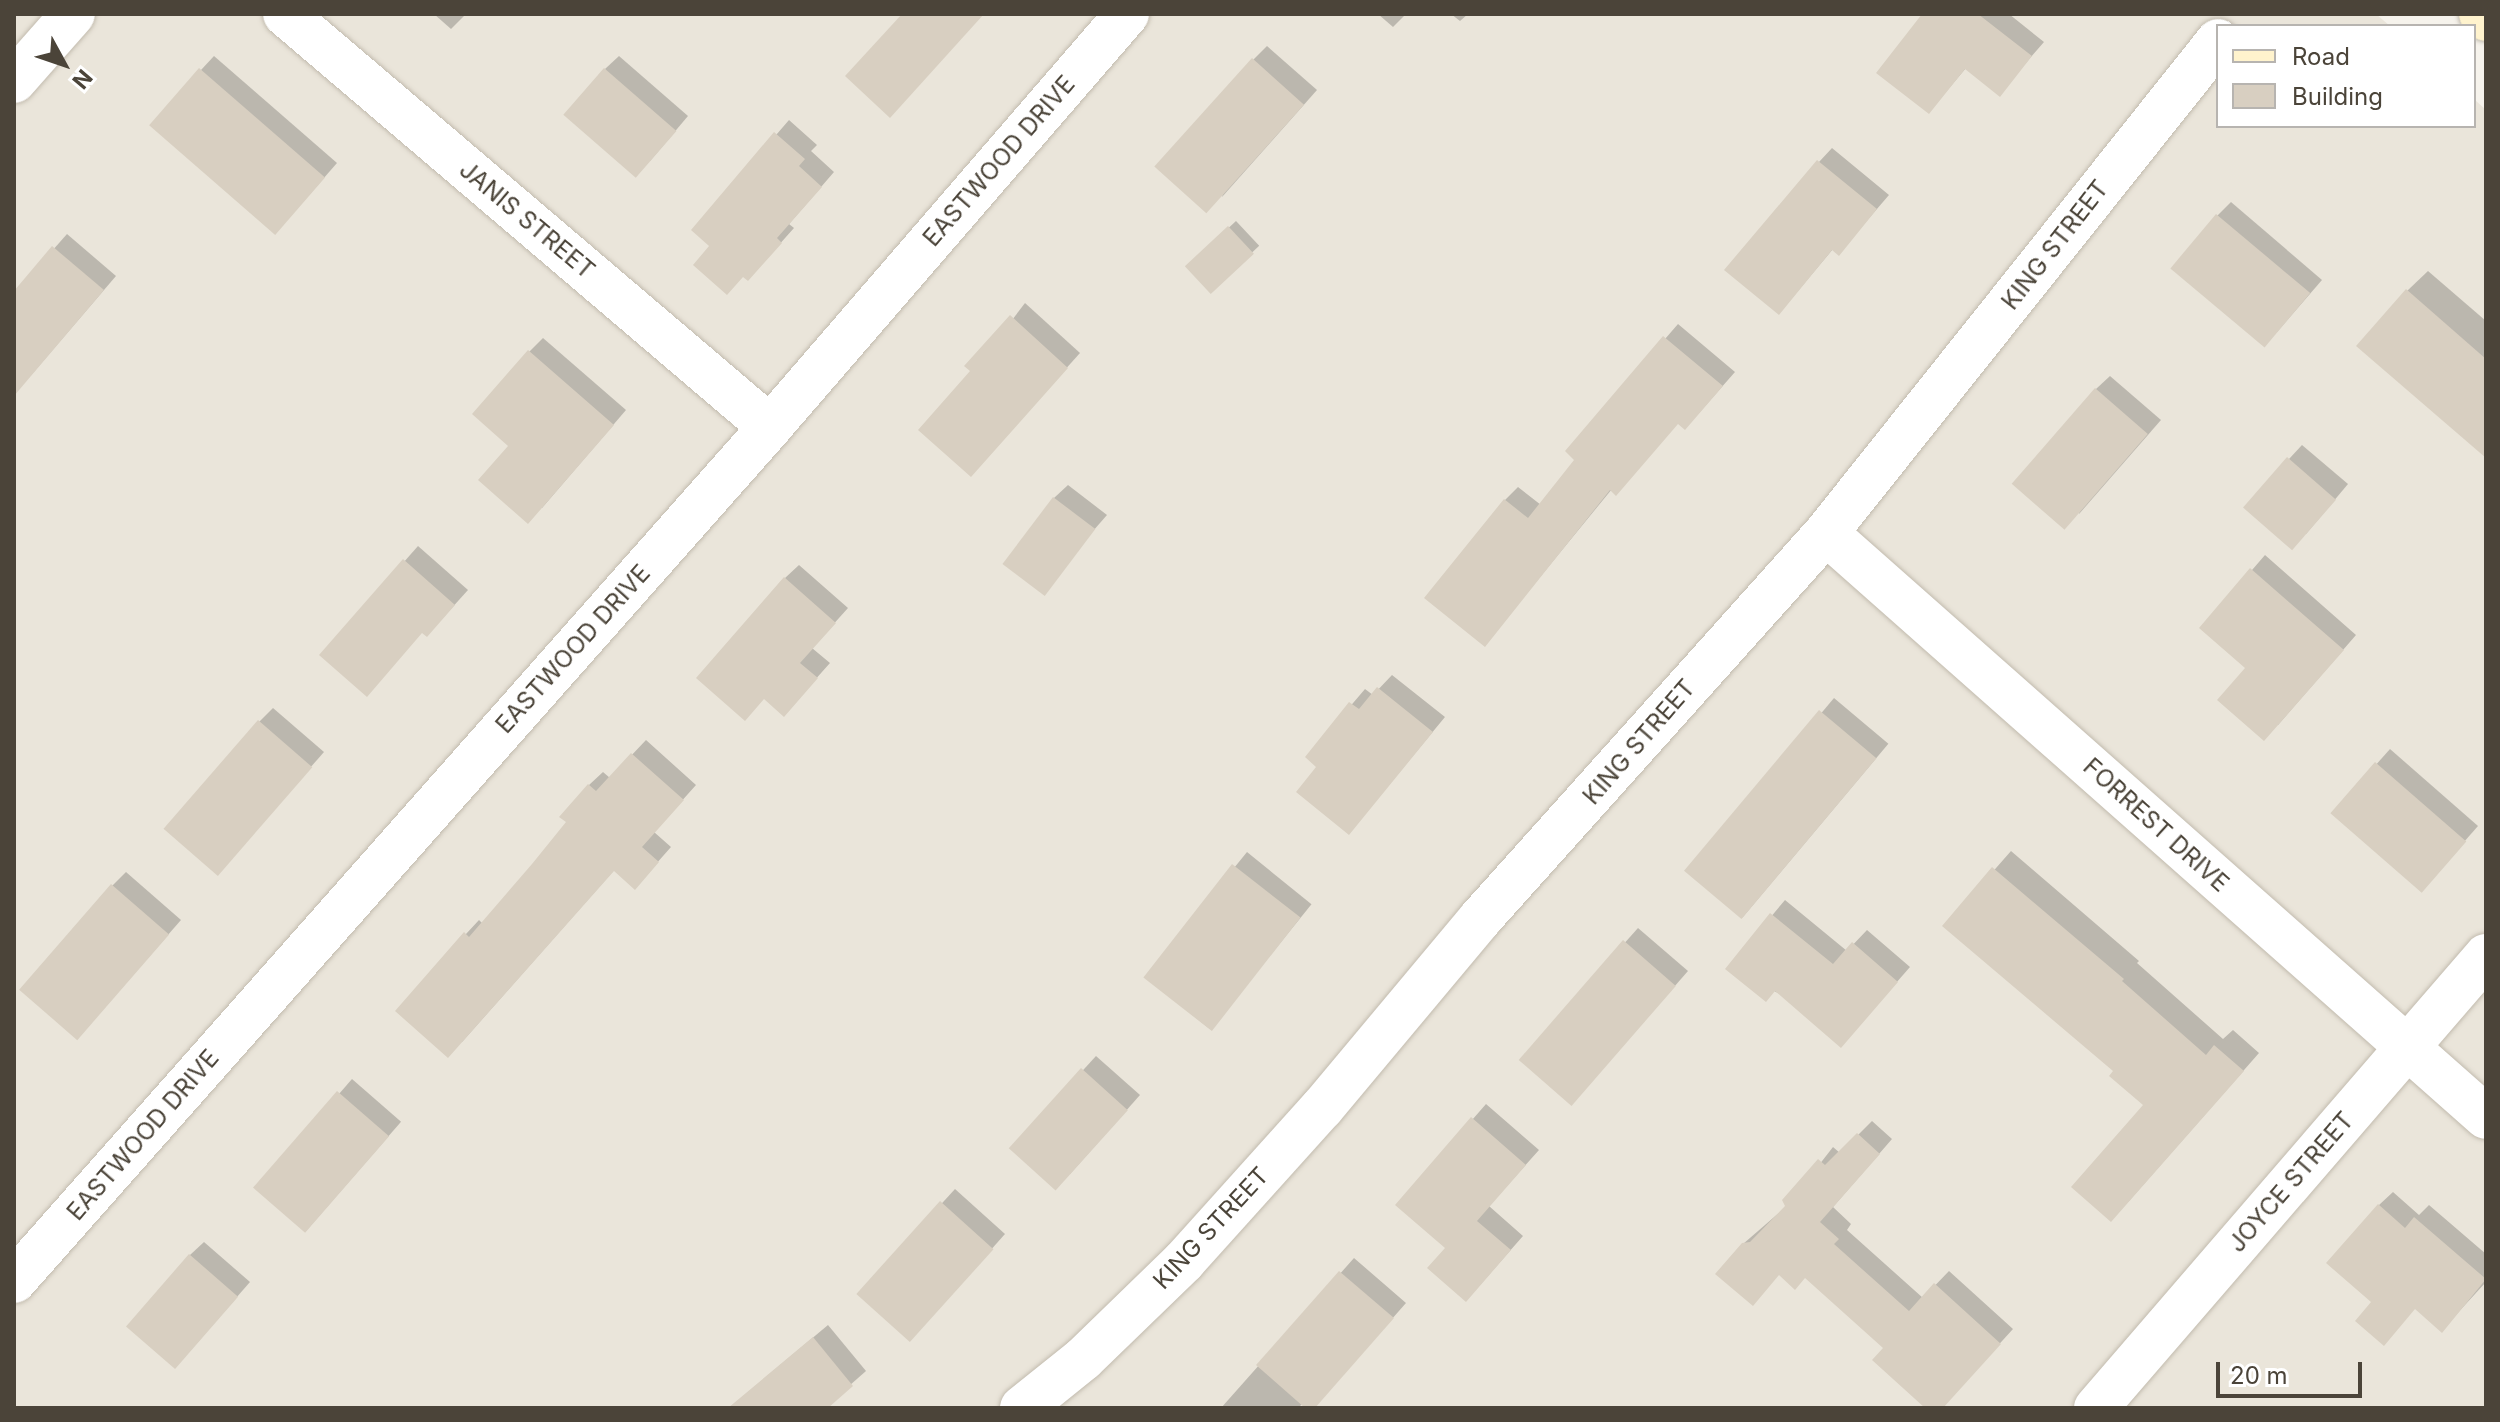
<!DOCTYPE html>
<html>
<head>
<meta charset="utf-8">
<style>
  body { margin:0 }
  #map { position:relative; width:2500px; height:1422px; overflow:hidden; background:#f6f3ec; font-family:Inter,sans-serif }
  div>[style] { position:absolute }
  .residential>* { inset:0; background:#eae5da }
  .shadow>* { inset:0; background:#0003; transform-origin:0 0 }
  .building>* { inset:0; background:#d8cfc1; transform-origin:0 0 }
  .roads { filter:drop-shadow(0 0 2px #c2bbae) drop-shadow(0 0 2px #c2bbae) }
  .street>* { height:44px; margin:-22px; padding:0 22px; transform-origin:22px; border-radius:22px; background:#fff }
  .secondary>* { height:44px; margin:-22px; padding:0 22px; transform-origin:22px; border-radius:22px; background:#fff3cd }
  span { translate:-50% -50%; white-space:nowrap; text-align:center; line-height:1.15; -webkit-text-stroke:7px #fff; paint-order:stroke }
  .street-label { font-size:24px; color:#4b4439 }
  .frame { position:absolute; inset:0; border:16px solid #4b4439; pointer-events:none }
  .legend { position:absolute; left:2216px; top:24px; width:260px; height:104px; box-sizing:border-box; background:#fff; border:2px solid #b7b4b0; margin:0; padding:10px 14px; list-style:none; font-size:24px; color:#4b4439 }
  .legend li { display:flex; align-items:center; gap:16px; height:40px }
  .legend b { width:40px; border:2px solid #b7b4b0 }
  .north { position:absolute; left:24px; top:24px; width:80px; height:80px; -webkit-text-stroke:6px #fff; paint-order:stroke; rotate:130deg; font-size:22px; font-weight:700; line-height:32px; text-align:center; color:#4b4439 }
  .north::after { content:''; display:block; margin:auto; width:28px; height:36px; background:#4b4439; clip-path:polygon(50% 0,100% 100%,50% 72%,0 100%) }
  .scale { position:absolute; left:2216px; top:1362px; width:146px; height:36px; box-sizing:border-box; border:4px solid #4b4439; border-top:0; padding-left:10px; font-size:24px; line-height:28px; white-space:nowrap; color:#4b4439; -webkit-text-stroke:6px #fff; paint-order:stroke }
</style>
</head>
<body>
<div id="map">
  <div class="residential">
    <i style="clip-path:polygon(14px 14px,2376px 14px,2390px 26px,2218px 26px,2218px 126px,2474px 126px,2474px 99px,2486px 110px,2486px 1408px,14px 1408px)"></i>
  </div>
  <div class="shadow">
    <i style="clip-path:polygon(434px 14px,466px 14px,451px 29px)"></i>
    <i style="clip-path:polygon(1378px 14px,1406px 14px,1393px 27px)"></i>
    <i style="clip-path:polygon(1451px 14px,1468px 14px,1460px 21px)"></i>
    <i style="clip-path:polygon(1924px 14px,2009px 14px,2044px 42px,1999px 94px,1966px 68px,1929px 112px)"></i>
    <i style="clip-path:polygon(1267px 46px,1317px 90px,1222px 197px,1253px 60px)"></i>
    <i style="clip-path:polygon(214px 56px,337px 163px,288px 219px,201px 70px)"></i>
    <i style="clip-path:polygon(619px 56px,688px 116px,650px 161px,605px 69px)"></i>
    <i style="clip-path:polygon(789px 120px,817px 145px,811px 151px,834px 172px,789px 224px,794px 228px,761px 265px,744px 275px,694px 230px)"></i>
    <i style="clip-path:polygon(1832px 148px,1889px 195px,1839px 253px,1833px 249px,1792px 298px,1819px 162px)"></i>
    <i style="clip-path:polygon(2231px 202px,2322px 280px,2277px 332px,2217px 216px)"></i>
    <i style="left:1236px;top:221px;width:34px;height:66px;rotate:47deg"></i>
    <i style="clip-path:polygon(67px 234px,116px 276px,32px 374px,14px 384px,14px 294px)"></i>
    <i style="clip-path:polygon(2428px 271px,2486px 321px,2486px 455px,2407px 291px)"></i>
    <i style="clip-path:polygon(1025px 303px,1080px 353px,984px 460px,973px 371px)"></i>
    <i style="clip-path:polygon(1678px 324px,1735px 372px,1698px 414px,1679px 422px,1612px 489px,1485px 644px,1505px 500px,1518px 487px,1541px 505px,1577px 459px,1568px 451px)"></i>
    <i style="clip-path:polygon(543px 338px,626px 410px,542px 508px,511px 446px,529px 352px)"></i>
    <i style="clip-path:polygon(2110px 376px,2161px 420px,2079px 514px,2096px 389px)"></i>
    <i style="clip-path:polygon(2302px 445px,2348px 484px,2306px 534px,2289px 459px)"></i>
    <i style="clip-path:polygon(1068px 485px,1107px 515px,1052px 578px,1054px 498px)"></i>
    <i style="clip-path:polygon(418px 546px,468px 590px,440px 621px,423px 631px,322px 655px)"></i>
    <i style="clip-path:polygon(2265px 555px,2356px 635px,2278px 725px,2248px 668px,2202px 628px)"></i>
    <i style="clip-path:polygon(799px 565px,848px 608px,812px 648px,830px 663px,797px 700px,785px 578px)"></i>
    <i style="clip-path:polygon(1392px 675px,1445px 717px,1349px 833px,1319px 766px,1307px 757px,1365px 689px,1373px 695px)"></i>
    <i style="left:1834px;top:698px;width:71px;height:227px;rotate:40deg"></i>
    <i style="clip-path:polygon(273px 708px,324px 752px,230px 859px,259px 722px)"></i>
    <i style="clip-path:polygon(646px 740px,696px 785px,654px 832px,671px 847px,648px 873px,615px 869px,462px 1042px,466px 934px,479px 920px,483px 924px,569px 822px,589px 785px,603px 772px,610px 778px)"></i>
    <i style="clip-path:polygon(2390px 749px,2478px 826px,2434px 876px,2333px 813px)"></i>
    <i style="clip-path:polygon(2011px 851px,2139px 961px,2137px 963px,2223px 1039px,2233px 1030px,2259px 1053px,2128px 1202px,2146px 1105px,2116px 1071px,1945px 926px)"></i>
    <i style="left:1247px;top:852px;width:83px;height:161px;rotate:39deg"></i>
    <i style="clip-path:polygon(126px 872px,181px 920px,90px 1024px,112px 886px)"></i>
    <i style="clip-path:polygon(1785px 900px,1847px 951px,1867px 930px,1910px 967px,1854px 1031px,1728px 968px)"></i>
    <i style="clip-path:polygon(1638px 928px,1688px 971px,1585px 1089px,1521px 1059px)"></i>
    <i style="clip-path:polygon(1096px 1056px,1140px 1095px,1070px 1174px,1012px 1148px)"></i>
    <i style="left:352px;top:1079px;width:65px;height:145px;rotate:41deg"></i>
    <i style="clip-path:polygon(1486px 1104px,1539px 1150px,1489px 1206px,1523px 1236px,1479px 1286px,1448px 1248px,1398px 1205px)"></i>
    <i style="clip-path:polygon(1872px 1121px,1892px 1139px,1833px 1207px,1851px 1224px,1847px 1230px,1923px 1298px,1949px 1271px,2013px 1329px,1941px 1408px,1928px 1408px,1886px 1347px,1806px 1276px,1743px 1244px,1787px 1206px,1833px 1147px,1840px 1153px)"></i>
    <i style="clip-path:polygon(955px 1189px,1005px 1234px,923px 1326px,859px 1294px)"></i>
    <i style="clip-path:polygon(2393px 1192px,2419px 1215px,2429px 1205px,2486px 1254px,2486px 1282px,2442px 1330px,2416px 1308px,2374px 1301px,2379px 1205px)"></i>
    <i style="clip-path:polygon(204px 1242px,250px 1282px,188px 1353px,190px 1255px)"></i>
    <i style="clip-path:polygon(1354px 1258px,1406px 1303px,1324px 1396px,1313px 1408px,1303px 1403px,1298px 1408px,1221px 1408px)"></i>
    <i style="clip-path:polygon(828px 1325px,866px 1371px,824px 1408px,729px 1408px)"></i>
  </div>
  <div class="building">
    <i style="clip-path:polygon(902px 14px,984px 14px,890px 118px,845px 76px)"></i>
    <i style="clip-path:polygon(1922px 14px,1978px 14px,2032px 56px,2000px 97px,1965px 69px,1929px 114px,1876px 73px)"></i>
    <i style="left:1252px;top:58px;width:70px;height:146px;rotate:42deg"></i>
    <i style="left:199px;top:68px;width:167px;height:76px;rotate:41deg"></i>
    <i style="left:604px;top:68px;width:96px;height:62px;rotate:41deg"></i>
    <i style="clip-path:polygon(774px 132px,805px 159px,799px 166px,822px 187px,777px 238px,782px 243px,748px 281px,743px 277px,727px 295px,693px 265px,709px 246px,691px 230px)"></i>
    <i style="clip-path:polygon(1817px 160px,1877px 209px,1839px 256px,1832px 250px,1779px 315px,1724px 270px)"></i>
    <i style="left:2216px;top:214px;width:123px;height:71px;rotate:40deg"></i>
    <i style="left:1228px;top:226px;width:38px;height:59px;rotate:47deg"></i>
    <i style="clip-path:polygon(52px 246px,104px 290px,14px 396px,14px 291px)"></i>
    <i style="clip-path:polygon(2406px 289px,2486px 359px,2486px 458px,2356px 346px)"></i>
    <i style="clip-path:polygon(1010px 315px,1068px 368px,971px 477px,918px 430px,970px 371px,964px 366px)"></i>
    <i style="clip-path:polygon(1663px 336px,1723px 386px,1685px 430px,1678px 424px,1616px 496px,1610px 490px,1485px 647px,1424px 598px,1504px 499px,1528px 518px,1574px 460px,1565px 451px)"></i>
    <i style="clip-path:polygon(528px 350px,614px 425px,528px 524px,478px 480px,508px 446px,472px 414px)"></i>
    <i style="left:2095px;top:388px;width:70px;height:127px;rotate:41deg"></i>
    <i style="left:2287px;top:457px;width:65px;height:67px;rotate:41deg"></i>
    <i style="left:1053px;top:497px;width:53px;height:84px;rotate:37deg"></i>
    <i style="clip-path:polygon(403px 559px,455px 605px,427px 637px,422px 633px,367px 697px,319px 655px)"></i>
    <i style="clip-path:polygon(2250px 568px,2344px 650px,2264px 741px,2217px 700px,2245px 668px,2199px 628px)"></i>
    <i style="clip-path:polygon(784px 577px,836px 623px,800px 663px,818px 678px,784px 717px,764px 699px,745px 721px,696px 678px)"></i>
    <i style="clip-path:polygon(1377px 687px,1433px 732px,1349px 835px,1296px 792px,1316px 767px,1305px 757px,1349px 702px,1359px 709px)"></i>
    <i style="left:1819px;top:710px;width:75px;height:210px;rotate:40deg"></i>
    <i style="left:258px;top:720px;width:72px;height:144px;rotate:41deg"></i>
    <i style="clip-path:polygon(631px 753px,684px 800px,642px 847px,659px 862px,635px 890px,614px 871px,448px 1058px,395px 1011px,464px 932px,469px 937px,532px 864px,566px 822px,559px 817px,588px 784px,596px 791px)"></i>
    <i style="left:2375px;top:762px;width:121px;height:68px;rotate:41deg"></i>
    <i style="left:1232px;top:864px;width:87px;height:144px;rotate:38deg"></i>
    <i style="clip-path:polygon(1992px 867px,2124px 979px,2122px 981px,2206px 1055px,2214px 1045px,2244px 1071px,2111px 1222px,2071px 1187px,2143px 1105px,2109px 1076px,2113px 1071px,1942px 926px)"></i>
    <i style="left:111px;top:884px;width:77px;height:140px;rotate:41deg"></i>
    <i style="clip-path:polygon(1770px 913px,1833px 964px,1852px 942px,1898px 982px,1841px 1048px,1775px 991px,1766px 1002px,1725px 969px)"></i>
    <i style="left:1623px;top:940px;width:70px;height:159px;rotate:41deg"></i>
    <i style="left:1081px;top:1068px;width:63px;height:108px;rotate:42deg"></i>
    <i style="left:337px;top:1091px;width:69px;height:128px;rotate:41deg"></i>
    <i style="clip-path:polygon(1471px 1117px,1526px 1165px,1477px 1221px,1511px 1250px,1466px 1302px,1427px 1268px,1445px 1248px,1395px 1205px)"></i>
    <i style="clip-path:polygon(1857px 1133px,1880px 1154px,1820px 1222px,1839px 1239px,1834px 1244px,1909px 1311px,1934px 1283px,2001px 1344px,1943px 1408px,1925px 1408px,1872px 1360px,1883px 1348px,1805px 1278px,1795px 1290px,1779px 1275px,1753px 1306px,1715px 1274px,1742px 1243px,1750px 1242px,1785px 1206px,1782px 1200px,1818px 1159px,1825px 1165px)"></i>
    <i style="left:940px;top:1201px;width:72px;height:125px;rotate:42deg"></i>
    <i style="clip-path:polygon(2378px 1204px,2405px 1228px,2414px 1217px,2486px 1279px,2442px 1333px,2415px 1309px,2384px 1346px,2355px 1321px,2371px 1302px,2326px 1263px)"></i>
    <i style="left:189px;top:1254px;width:65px;height:96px;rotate:41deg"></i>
    <i style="clip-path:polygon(1339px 1271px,1394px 1318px,1315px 1408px,1305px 1408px,1256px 1365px)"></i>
    <i style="clip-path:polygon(813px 1337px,853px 1386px,828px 1408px,728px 1408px)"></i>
  </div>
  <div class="roads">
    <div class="street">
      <i style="left:285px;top:14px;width:637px;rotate:40.42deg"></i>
      <i style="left:14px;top:81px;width:89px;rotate:-48.6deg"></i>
      <i style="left:1826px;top:533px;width:881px;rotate:41.5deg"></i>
      <i style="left:14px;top:1281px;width:1141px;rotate:-48.48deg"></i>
      <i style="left:770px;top:427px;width:546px;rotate:-49.16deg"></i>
      <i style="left:1022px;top:1408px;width:78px;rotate:-38.8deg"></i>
      <i style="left:1083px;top:1359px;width:141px;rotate:-44.1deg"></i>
      <i style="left:1184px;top:1261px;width:206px;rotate:-48deg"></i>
      <i style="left:1322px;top:1108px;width:246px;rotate:-50.1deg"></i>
      <i style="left:1480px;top:919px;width:518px;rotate:-48.13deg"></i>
      <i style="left:1826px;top:533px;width:629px;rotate:-51.45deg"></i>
      <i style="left:2096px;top:1408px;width:597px;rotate:-49.21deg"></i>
    </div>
    <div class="secondary">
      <i style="left:2481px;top:14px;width:7px;rotate:45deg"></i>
    </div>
  </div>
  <div class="street-label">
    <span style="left:999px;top:161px;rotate:-49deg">EASTWOOD DRIVE</span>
    <span style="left:527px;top:220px;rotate:40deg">JANIS STREET</span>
    <span style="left:2055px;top:245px;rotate:-52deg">KING STREET</span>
    <span style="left:573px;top:649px;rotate:-48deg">EASTWOOD DRIVE</span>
    <span style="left:1639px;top:742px;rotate:-49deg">KING STREET</span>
    <span style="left:2156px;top:825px;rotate:42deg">FORREST DRIVE</span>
    <span style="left:143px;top:1135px;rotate:-49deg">EASTWOOD DRIVE</span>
    <span style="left:2291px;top:1182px;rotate:-49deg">JOYCE STREET</span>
    <span style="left:1211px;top:1228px;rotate:-47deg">KING STREET</span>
  </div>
  <div class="frame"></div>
  <ul class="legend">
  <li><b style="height:10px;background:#fff3cd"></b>Road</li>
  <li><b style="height:22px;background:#d8cfc1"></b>Building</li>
  </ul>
  <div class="north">N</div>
  <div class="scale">20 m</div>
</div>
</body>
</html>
